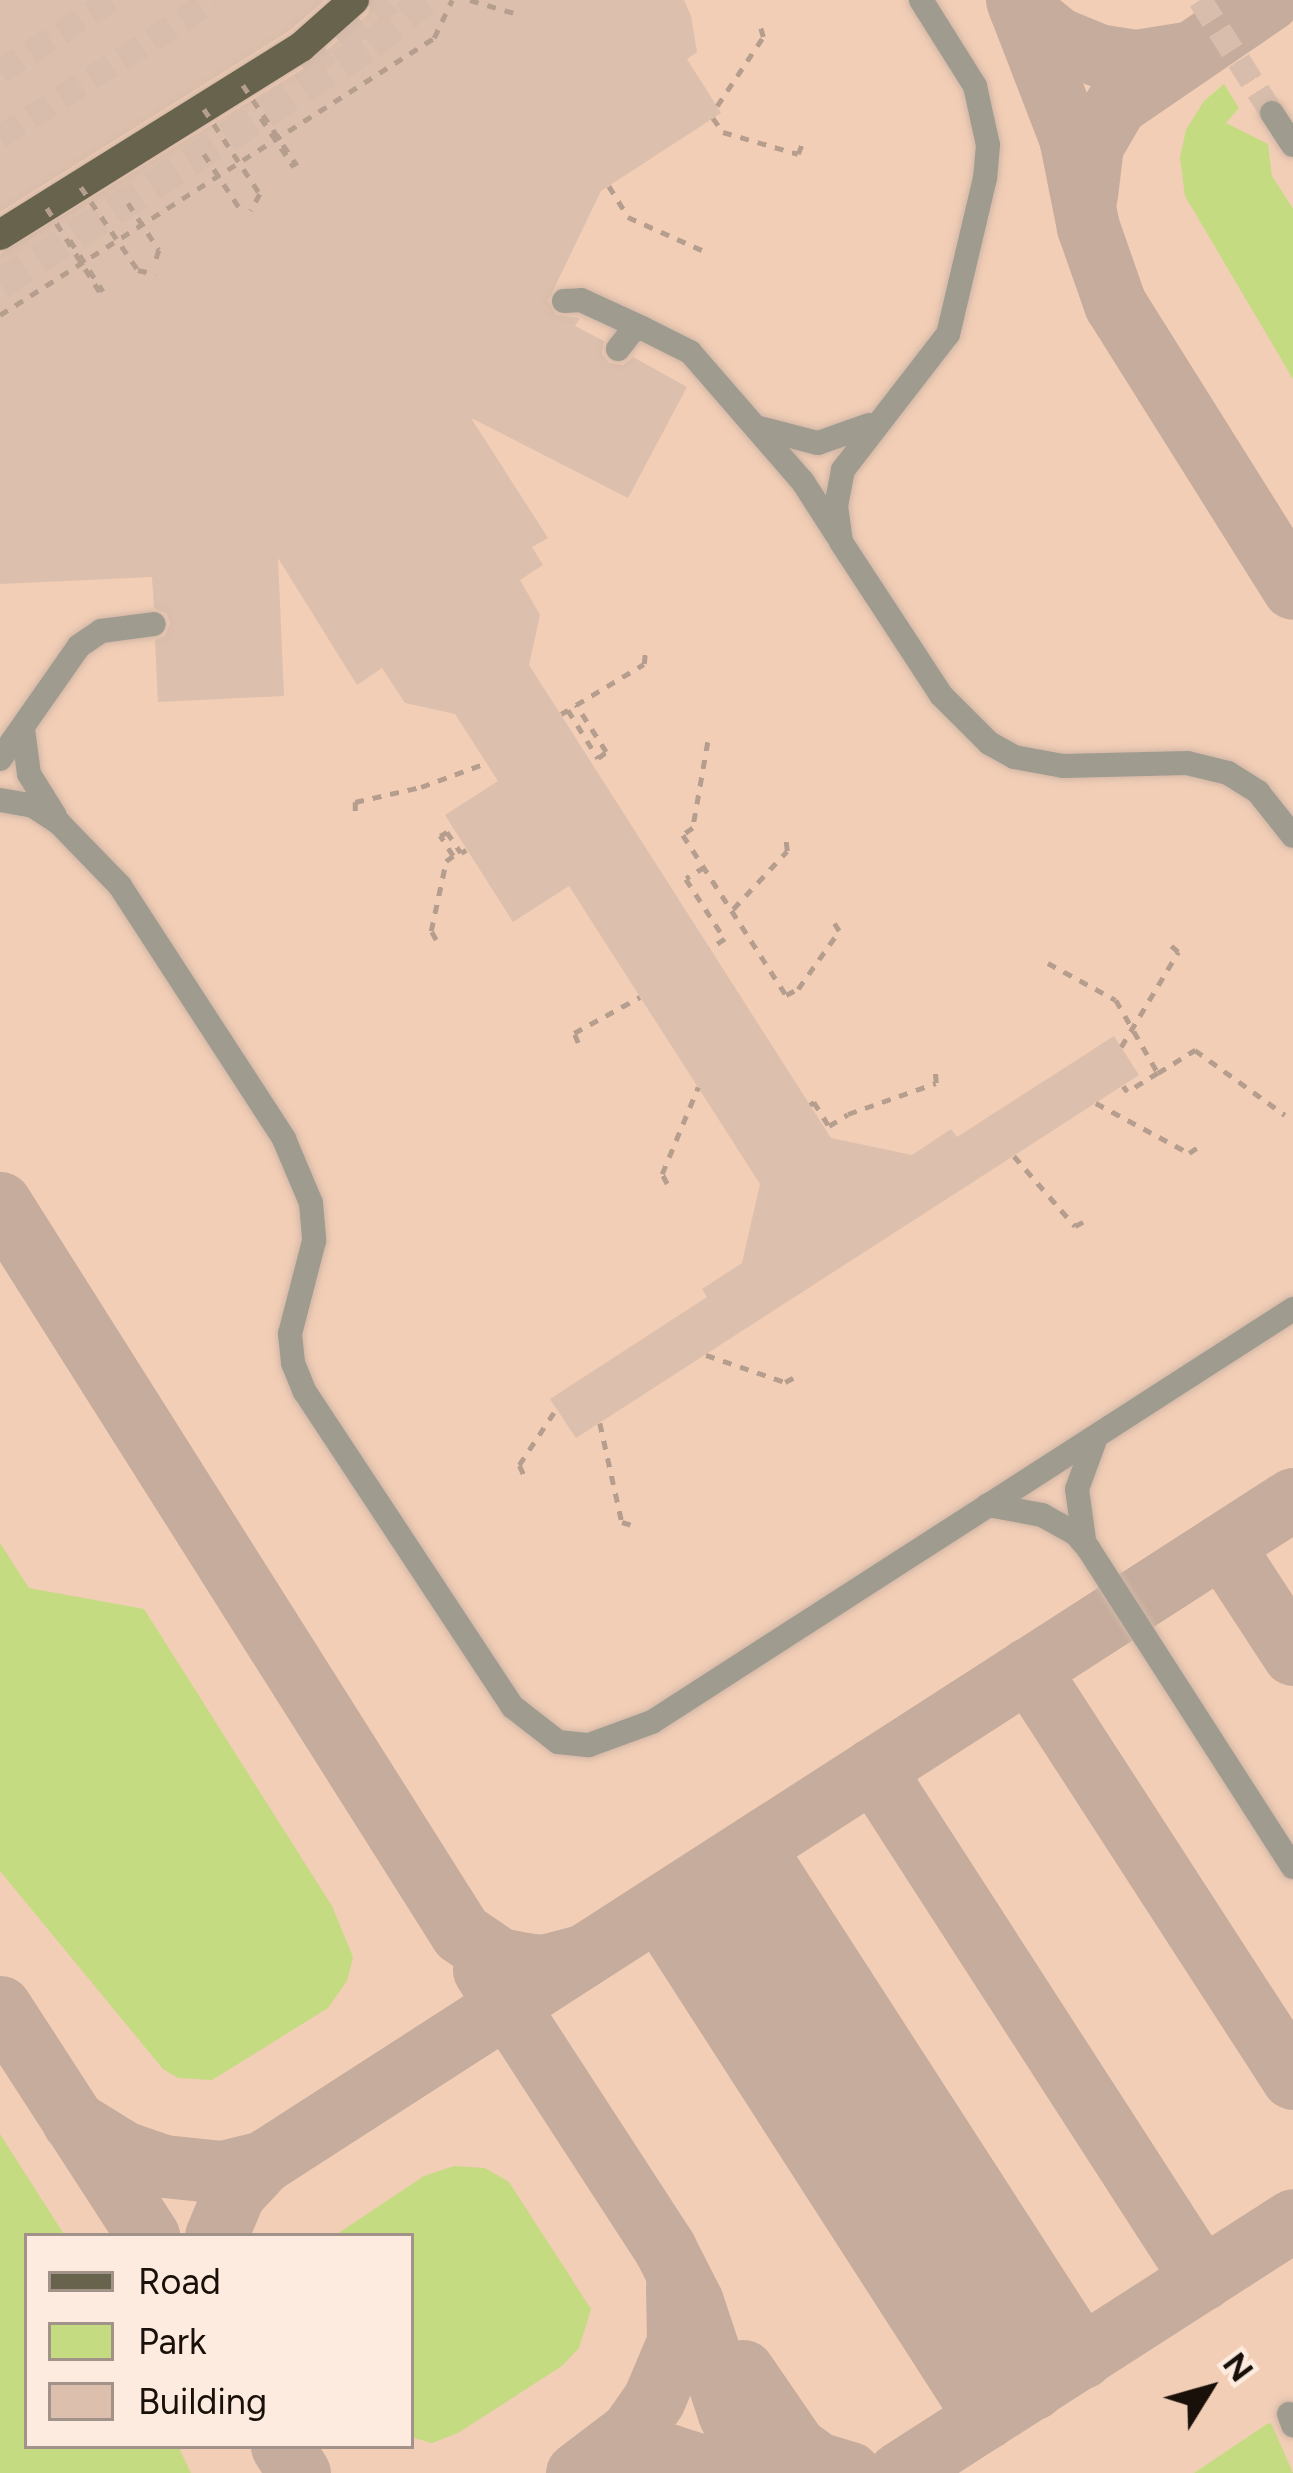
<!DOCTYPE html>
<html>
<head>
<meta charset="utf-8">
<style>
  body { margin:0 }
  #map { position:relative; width:1293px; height:2473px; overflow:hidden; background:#f9dbc8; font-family:Figtree,sans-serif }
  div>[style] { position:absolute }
  .built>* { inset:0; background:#f2ceb6 }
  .green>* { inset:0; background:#c4db81 }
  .taxiway>* { height:63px; margin:-31.5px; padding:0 31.5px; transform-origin:31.5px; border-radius:31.5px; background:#c5ac9c }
  .building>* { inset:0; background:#dcbfac }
  .minor-tunnel>* { height:24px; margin-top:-12px; transform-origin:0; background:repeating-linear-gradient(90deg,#d8bdac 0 24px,transparent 0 36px) }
  .major-tunnel>* { height:30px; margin-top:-15px; transform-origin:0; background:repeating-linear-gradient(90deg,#d8bdac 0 30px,transparent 0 45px) }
  .path>* { height:4.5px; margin-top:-2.25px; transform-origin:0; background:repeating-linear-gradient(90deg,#b69e8f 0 9px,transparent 0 18px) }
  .roads { filter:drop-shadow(0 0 3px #d1b6a6) drop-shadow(0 0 3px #d1b6a6) }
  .minor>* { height:24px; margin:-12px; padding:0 12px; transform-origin:12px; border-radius:12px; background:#9f9c8f }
  .major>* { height:30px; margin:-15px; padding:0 15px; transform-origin:15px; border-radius:15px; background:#68634c }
  .path-bridge>* { height:4.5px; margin-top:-2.25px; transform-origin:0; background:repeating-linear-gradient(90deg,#b69e8f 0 9px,transparent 0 18px) }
  span { translate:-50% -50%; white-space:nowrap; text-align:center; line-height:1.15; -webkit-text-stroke:9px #fdebdf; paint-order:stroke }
  .legend { position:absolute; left:24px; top:2233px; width:390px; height:216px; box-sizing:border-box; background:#fdebdf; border:3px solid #a2938a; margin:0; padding:15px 21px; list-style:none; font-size:36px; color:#1a100a }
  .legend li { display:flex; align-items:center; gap:24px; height:60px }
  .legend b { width:60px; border:3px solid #a2938a }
  .north { position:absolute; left:1149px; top:2329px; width:120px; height:120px; -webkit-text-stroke:9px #fdebdf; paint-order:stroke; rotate:53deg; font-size:33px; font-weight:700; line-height:48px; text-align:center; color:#1a100a }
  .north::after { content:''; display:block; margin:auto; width:42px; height:54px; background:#1a100a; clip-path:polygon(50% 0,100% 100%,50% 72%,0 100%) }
</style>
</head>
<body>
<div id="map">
  <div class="built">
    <i style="clip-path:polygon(evenodd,0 0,1293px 0,1293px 2473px,0 2473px,0 0,27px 2236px,411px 2236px,411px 2446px,27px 2446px,27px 2236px)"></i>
  </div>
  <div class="green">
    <i style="clip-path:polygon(1224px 84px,1239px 108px,1226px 123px,1268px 144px,1272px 176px,1293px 209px,1293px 379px,1185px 196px,1180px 158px,1186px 130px,1204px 101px)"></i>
    <i style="clip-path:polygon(0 1543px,29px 1588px,144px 1609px,332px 1906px,353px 1957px,347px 1981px,328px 2008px,212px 2080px,178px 2078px,163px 2069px,0 1871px)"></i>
    <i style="clip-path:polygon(0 2134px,65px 2236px,27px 2236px,27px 2446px,178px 2446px,191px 2473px,0 2473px)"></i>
    <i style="clip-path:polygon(454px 2166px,485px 2168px,509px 2182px,591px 2309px,579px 2348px,562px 2366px,458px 2433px,432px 2443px,411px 2437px,411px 2236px,334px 2236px,424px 2176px)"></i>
    <i style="clip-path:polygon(1271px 2423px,1293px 2473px,1194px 2473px,1267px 2424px)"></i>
  </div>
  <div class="taxiway">
    <i style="left:1017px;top:0;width:147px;rotate:68.9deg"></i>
    <i style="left:1070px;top:137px;width:92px;rotate:78.7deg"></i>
    <i style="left:1088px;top:227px;width:82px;rotate:70.7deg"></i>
    <i style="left:1115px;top:304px;width:335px;rotate:57.9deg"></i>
    <i style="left:1020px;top:8px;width:48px;rotate:39deg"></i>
    <i style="left:1057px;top:38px;width:44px;rotate:22.5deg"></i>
    <i style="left:1098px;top:55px;width:37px;rotate:9deg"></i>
    <i style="left:1135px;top:61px;width:52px;rotate:-8.9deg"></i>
    <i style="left:1086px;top:195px;width:50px;rotate:-83.2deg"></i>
    <i style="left:1092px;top:145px;width:48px;rotate:-59.7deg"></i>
    <i style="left:1116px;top:104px;width:184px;rotate:-34.4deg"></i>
    <i style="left:0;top:1203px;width:863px;rotate:57.73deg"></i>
    <i style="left:461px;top:1933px;width:46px;rotate:34.4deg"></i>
    <i style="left:499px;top:1959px;width:26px;rotate:11deg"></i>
    <i style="left:525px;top:1964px;width:19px;rotate:6deg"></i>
    <i style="left:544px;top:1966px;width:38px;rotate:-15deg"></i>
    <i style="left:1222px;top:1545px;width:130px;rotate:56.9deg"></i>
    <i style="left:1028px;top:1669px;width:487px;rotate:57.1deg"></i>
    <i style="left:873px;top:1769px;width:607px;rotate:57.17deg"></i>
    <i style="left:753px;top:1847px;width:607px;rotate:57.17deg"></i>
    <i style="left:706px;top:1877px;width:607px;rotate:57.38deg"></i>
    <i style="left:658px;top:1908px;width:606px;rotate:57.25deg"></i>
    <i style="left:484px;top:1970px;width:333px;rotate:57deg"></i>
    <i style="left:665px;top:2249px;width:59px;rotate:63deg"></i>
    <i style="left:692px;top:2302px;width:117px;rotate:71.6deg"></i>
    <i style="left:729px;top:2413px;width:66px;rotate:65.8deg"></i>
    <i style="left:0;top:2007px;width:273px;rotate:57.1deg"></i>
    <i style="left:73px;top:2121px;width:59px;rotate:31.8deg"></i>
    <i style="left:123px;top:2152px;width:43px;rotate:18.9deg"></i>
    <i style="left:164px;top:2166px;width:58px;rotate:5.9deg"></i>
    <i style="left:222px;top:2172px;width:42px;rotate:-13.7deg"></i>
    <i style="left:263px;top:2162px;width:1225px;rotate:-32.77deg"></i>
    <i style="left:216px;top:2236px;width:47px;rotate:-67.3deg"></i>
    <i style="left:234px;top:2193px;width:42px;rotate:-46.9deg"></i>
    <i style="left:743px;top:2371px;width:92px;rotate:55.6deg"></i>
    <i style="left:795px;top:2447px;width:27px;rotate:36deg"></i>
    <i style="left:817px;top:2463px;width:34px;rotate:17deg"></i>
    <i style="left:282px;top:2446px;width:32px;rotate:58deg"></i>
    <i style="left:588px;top:2466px;width:36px;rotate:-16deg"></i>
    <i style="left:623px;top:2456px;width:45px;rotate:-1.3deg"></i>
    <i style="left:668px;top:2455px;width:59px;rotate:17.8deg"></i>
    <i style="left:577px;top:2473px;width:68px;rotate:-37.2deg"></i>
    <i style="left:631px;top:2432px;width:40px;rotate:-55.1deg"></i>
    <i style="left:654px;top:2399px;width:62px;rotate:-67.2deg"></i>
    <i style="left:678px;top:2342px;width:56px;rotate:-91deg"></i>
    <i style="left:899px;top:2473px;width:468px;rotate:-32.7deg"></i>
  </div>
  <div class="building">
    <i style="clip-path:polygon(0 0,325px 0,289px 31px,0 212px)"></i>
    <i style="clip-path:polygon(373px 0,684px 0,691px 16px,697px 52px,687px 59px,721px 113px,601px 191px,548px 301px,556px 315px,580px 318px,575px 326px,604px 341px,602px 354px,609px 363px,623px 365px,633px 357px,687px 387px,628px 498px,471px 418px,548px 538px,532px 547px,543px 565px,520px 580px,540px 615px,529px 665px,831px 1138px,912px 1155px,951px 1129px,957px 1137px,1114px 1036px,1139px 1075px,576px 1438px,550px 1399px,707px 1297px,702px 1289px,742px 1263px,760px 1184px,569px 886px,513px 922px,445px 815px,498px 781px,455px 714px,405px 703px,382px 668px,357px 685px,278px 558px,284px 696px,158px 702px,155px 640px,165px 636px,170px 623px,166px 613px,154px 608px,152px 577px,0 584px,0 254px,311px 64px,367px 15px)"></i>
  </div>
  <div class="minor-tunnel">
    <i style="left:1200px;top:0;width:134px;rotate:57.5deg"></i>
    <i style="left:0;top:72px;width:132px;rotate:-33deg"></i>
    <i style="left:0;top:137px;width:253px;rotate:-32.7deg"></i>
  </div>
  <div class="major-tunnel">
    <i style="left:303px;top:68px;width:109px;rotate:-38.7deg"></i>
    <i style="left:0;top:284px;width:441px;rotate:-32.8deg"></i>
    <i style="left:371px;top:45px;width:70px;rotate:-39.8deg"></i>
  </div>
  <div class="path">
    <i style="left:470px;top:0;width:53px;rotate:16.4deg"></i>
    <i style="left:717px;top:106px;width:83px;rotate:-56.3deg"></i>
    <i style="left:763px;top:37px;width:11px;rotate:-105deg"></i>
    <i style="left:261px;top:118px;width:59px;rotate:56deg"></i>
    <i style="left:713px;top:118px;width:17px;rotate:54deg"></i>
    <i style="left:723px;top:132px;width:78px;rotate:16.3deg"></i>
    <i style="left:798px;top:154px;width:11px;rotate:-68deg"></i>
    <i style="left:204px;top:154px;width:64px;rotate:56.6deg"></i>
    <i style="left:609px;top:186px;width:36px;rotate:58deg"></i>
    <i style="left:628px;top:217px;width:83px;rotate:24.1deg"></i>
    <i style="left:128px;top:203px;width:56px;rotate:56.6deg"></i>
    <i style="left:159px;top:250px;width:14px;rotate:107deg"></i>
    <i style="left:70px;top:240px;width:61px;rotate:57.1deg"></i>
    <i style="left:0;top:315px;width:515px;rotate:-32.55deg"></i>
    <i style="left:434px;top:38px;width:42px;rotate:-64.7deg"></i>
    <i style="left:561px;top:714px;width:8px;rotate:-30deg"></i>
    <i style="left:568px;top:710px;width:57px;rotate:58deg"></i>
    <i style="left:598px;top:758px;width:10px;rotate:-37deg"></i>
    <i style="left:606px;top:752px;width:56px;rotate:-122.6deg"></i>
    <i style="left:576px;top:705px;width:79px;rotate:-31.1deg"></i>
    <i style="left:644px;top:664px;width:10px;rotate:-84deg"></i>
    <i style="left:708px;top:742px;width:87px;rotate:99.9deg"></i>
    <i style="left:693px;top:828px;width:12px;rotate:145deg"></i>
    <i style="left:683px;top:835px;width:190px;rotate:57.2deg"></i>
    <i style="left:786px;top:995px;width:13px;rotate:-27deg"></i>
    <i style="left:798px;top:989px;width:71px;rotate:-54.7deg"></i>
    <i style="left:839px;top:931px;width:9px;rotate:-122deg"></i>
    <i style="left:355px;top:811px;width:9px;rotate:-90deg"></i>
    <i style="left:355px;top:802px;width:68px;rotate:-12.8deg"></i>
    <i style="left:421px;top:787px;width:69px;rotate:-20.3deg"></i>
    <i style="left:705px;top:867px;width:22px;rotate:148deg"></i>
    <i style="left:686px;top:879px;width:72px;rotate:57deg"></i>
    <i style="left:725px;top:939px;width:18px;rotate:146deg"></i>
    <i style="left:733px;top:909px;width:79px;rotate:-47deg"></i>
    <i style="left:787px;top:851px;width:10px;rotate:-96deg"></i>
    <i style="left:436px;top:940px;width:10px;rotate:-119deg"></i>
    <i style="left:431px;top:931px;width:72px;rotate:-77.9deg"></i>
    <i style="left:446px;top:861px;width:9px;rotate:-36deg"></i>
    <i style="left:453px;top:856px;width:24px;rotate:-123deg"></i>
    <i style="left:440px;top:836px;width:8px;rotate:-30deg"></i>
    <i style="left:447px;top:832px;width:25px;rotate:56deg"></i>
    <i style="left:461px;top:853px;width:6px;rotate:-31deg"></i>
    <i style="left:1048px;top:963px;width:77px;rotate:28.6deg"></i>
    <i style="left:1116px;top:1000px;width:84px;rotate:60.1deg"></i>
    <i style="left:1158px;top:1073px;width:36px;rotate:148deg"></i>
    <i style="left:1127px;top:1092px;width:7px;rotate:-124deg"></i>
    <i style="left:578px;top:1043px;width:11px;rotate:-112deg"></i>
    <i style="left:574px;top:1033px;width:75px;rotate:-28.6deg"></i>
    <i style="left:1158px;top:1073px;width:44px;rotate:-31.9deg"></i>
    <i style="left:1195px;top:1050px;width:111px;rotate:35.8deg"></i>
    <i style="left:1096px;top:1103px;width:106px;rotate:28.3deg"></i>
    <i style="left:1189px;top:1153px;width:11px;rotate:-34deg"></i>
    <i style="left:810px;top:1105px;width:5px;rotate:-37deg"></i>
    <i style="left:814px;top:1102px;width:28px;rotate:58deg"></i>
    <i style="left:829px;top:1126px;width:22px;rotate:-32deg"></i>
    <i style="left:848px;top:1114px;width:93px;rotate:-19.4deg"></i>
    <i style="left:936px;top:1083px;width:12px;rotate:-95deg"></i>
    <i style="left:1014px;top:1156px;width:93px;rotate:48.9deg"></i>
    <i style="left:1075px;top:1226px;width:9px;rotate:-27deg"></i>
    <i style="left:667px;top:1184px;width:11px;rotate:-117deg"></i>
    <i style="left:662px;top:1174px;width:94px;rotate:-67.5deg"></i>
    <i style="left:706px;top:1355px;width:83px;rotate:18.9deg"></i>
    <i style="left:785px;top:1382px;width:11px;rotate:-27deg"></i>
    <i style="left:600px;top:1423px;width:101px;rotate:77.5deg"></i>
    <i style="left:622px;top:1522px;width:10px;rotate:17deg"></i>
    <i style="left:523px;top:1474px;width:10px;rotate:-114deg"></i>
    <i style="left:519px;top:1465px;width:67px;rotate:-56.5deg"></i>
  </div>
  <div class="roads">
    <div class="minor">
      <i style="left:921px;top:0;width:102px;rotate:57.9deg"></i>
      <i style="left:975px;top:86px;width:60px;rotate:77.6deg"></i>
      <i style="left:988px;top:145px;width:33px;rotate:95deg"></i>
      <i style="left:985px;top:178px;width:160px;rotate:103.3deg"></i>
      <i style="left:948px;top:334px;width:172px;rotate:127.7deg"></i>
      <i style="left:843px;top:470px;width:37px;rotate:101deg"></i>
      <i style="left:836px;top:506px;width:36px;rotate:82deg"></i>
      <i style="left:841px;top:542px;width:183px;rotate:56.8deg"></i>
      <i style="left:941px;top:695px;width:68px;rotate:45deg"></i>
      <i style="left:989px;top:743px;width:29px;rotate:29deg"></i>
      <i style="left:1014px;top:757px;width:50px;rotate:10.4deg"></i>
      <i style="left:1063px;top:766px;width:124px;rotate:-1.4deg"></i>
      <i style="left:1187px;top:763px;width:42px;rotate:13.7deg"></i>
      <i style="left:1228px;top:773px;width:36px;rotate:32deg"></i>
      <i style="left:1258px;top:792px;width:56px;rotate:51.5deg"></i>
      <i style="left:1272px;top:113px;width:38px;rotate:57deg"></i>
      <i style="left:564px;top:301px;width:17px;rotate:-3deg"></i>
      <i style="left:581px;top:300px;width:67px;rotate:24.7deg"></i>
      <i style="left:618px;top:349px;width:23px;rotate:-52deg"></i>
      <i style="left:632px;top:331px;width:10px;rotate:-17deg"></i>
      <i style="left:642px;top:328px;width:54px;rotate:26.6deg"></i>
      <i style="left:690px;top:352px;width:172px;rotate:49deg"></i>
      <i style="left:803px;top:482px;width:63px;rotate:57.3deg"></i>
      <i style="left:760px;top:428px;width:60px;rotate:14.5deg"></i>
      <i style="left:818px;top:443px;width:54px;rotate:-19.4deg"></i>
      <i style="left:23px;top:729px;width:45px;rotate:82.4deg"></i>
      <i style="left:29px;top:774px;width:49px;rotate:58.2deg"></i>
      <i style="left:0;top:759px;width:138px;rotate:-55deg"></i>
      <i style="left:79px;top:646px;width:27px;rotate:-34deg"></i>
      <i style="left:101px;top:631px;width:53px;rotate:-7.5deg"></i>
      <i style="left:0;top:800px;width:34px;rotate:10deg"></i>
      <i style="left:33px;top:806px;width:31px;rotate:33deg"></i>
      <i style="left:59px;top:823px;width:88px;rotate:45.9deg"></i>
      <i style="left:120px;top:886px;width:302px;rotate:57deg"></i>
      <i style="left:284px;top:1139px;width:69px;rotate:67.1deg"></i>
      <i style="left:311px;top:1203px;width:38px;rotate:85deg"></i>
      <i style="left:314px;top:1241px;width:96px;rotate:104.5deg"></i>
      <i style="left:290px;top:1334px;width:29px;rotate:84deg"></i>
      <i style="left:293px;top:1363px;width:31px;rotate:68deg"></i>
      <i style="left:305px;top:1392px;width:377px;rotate:56.6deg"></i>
      <i style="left:513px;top:1707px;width:57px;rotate:37.9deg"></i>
      <i style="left:558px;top:1742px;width:31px;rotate:6deg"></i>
      <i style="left:589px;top:1745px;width:67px;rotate:-20.1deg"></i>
      <i style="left:652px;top:1722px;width:763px;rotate:-32.79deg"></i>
      <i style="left:988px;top:1505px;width:55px;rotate:10.5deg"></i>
      <i style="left:1042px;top:1515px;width:38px;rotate:29deg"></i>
      <i style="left:1075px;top:1533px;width:20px;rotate:49deg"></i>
      <i style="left:1088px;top:1548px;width:379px;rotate:57.3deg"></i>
      <i style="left:1084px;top:1540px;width:51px;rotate:-97.8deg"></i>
      <i style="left:1077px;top:1489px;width:55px;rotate:-69.9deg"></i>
      <i style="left:1289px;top:2414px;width:12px;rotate:70deg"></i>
    </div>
    <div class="major">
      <i style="left:0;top:235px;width:355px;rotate:-32deg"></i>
      <i style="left:301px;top:47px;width:71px;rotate:-41.6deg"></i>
    </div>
  </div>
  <div class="path-bridge">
    <i style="left:243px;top:85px;width:97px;rotate:56deg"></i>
    <i style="left:204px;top:109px;width:102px;rotate:56.6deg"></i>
    <i style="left:260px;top:194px;width:19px;rotate:118deg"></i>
    <i style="left:81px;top:187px;width:101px;rotate:55.5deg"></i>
    <i style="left:138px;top:270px;width:18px;rotate:13deg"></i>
    <i style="left:47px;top:208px;width:99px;rotate:57.8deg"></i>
    <i style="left:1121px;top:1047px;width:111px;rotate:-59deg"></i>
    <i style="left:1178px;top:952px;width:11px;rotate:-139deg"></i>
  </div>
  <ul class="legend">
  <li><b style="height:15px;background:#68634c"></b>Road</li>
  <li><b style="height:33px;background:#c4db81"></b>Park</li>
  <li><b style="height:33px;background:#dcbfac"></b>Building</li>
  </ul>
  <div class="north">N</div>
</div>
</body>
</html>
